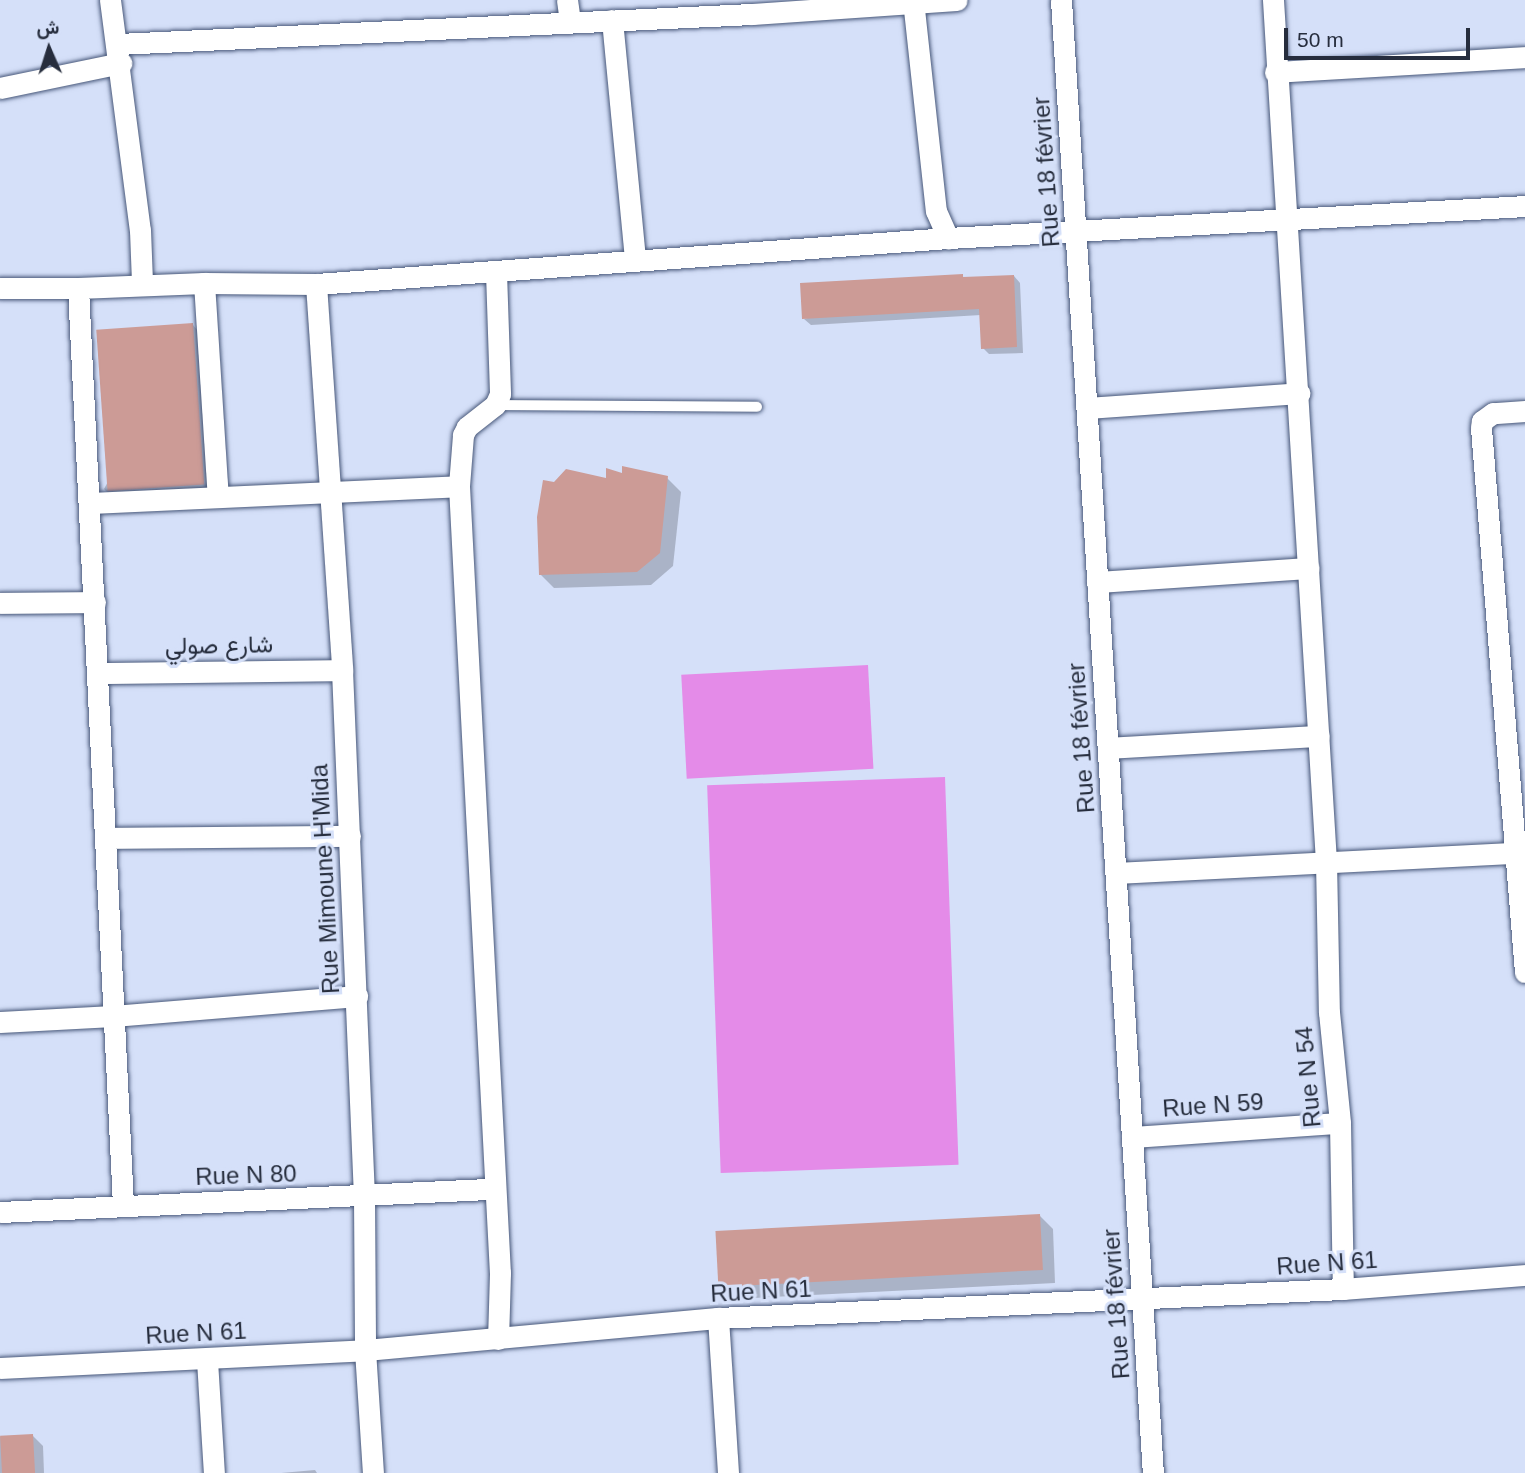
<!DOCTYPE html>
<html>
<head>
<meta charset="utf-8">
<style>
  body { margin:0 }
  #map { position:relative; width:1525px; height:1473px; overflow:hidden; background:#d5e0f9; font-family:Arial,Vazirmatn,sans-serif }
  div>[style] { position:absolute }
  .green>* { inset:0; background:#e48be8; transform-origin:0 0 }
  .shadow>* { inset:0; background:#0003 }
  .building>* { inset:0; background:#cc9b96; transform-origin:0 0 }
  .roads { filter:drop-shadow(0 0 2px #475779) drop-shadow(0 0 2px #475779) }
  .service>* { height:10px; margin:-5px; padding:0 5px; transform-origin:5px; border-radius:5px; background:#fff }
  .minor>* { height:21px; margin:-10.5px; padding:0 10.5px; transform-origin:10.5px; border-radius:10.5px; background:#fff }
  span { translate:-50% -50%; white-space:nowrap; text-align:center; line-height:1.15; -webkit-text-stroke:6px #d5e0f9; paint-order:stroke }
  .street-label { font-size:24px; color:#262d3d }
  .north { position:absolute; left:14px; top:14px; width:70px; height:70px; -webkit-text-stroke:5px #d5e0f9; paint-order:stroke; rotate:357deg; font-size:19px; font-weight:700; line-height:28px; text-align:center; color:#262d3d }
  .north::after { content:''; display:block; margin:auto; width:24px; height:32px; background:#262d3d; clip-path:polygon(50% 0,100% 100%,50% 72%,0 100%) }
  .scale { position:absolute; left:1284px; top:28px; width:186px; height:32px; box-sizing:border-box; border:4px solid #262d3d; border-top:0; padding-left:9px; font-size:21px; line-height:24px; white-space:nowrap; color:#262d3d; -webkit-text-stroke:5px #d5e0f9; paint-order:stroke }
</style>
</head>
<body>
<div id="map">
  <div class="green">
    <i style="left:868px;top:665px;width:104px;height:187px;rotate:87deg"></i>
    <i style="left:945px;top:777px;width:388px;height:238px;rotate:88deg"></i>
  </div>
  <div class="shadow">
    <i style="clip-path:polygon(962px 276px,965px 278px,1014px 276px,1020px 283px,1023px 353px,989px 354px,983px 348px,981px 315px,811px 325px,804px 319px)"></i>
    <i style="clip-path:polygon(193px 325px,199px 332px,210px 490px,110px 495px,104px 489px)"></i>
    <i style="clip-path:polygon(667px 478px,681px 492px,673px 566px,651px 585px,554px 588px,540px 574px,555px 484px)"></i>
    <i style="clip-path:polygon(1039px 1215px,1053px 1229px,1055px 1283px,733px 1299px,719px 1285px)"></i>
    <i style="clip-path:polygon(33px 1436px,43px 1446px,44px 1473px,0 1473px,0 1437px)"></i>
    <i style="clip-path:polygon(315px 1470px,317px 1473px,281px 1473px)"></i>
  </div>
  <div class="building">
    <i style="clip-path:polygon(963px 274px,963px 277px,1014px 275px,1017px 347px,981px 349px,979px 309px,802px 319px,800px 283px)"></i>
    <i style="left:193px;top:323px;width:162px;height:97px;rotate:86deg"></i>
    <i style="clip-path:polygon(622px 466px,668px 476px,660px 553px,637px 572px,539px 575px,537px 517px,543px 480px,554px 482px,566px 469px,606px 478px,606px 468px,622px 473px)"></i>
    <i style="left:1040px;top:1214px;width:56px;height:325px;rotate:87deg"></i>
    <i style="left:33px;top:1434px;width:39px;height:33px;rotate:87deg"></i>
  </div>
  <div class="roads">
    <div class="service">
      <i style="left:495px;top:405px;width:262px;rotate:0.4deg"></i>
    </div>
    <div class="minor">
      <i style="left:110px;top:0;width:232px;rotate:82.6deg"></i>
      <i style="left:140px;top:230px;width:53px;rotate:87.8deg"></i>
      <i style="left:567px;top:0;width:22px;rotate:82deg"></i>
      <i style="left:913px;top:0;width:212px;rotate:83.8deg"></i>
      <i style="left:936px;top:211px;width:30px;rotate:66deg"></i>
      <i style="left:1061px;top:0;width:1476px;rotate:86.43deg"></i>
      <i style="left:1273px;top:0;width:863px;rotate:86.48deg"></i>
      <i style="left:1326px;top:861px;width:151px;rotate:88.9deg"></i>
      <i style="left:1329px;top:1012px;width:112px;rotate:84.3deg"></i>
      <i style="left:1340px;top:1123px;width:166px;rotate:89deg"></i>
      <i style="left:612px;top:20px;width:241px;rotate:84.5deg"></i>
      <i style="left:118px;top:44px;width:635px;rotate:-2.71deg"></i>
      <i style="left:752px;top:14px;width:205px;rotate:-3.9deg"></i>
      <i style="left:1275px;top:72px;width:250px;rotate:-3.4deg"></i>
      <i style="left:0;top:88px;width:124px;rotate:-11.7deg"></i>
      <i style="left:496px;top:272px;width:122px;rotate:88.1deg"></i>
      <i style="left:500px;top:394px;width:12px;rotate:114deg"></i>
      <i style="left:495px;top:405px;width:36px;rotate:142deg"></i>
      <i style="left:467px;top:427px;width:9px;rotate:117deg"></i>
      <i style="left:463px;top:435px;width:51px;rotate:94.5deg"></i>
      <i style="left:459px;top:486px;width:788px;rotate:87.02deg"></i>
      <i style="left:500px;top:1273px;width:66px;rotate:91.7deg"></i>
      <i style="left:204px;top:283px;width:214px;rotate:86.3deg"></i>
      <i style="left:316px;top:284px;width:387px;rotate:86.1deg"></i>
      <i style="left:342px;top:670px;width:527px;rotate:87.61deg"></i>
      <i style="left:364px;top:1197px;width:153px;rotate:89.6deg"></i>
      <i style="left:365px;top:1350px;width:123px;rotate:86.3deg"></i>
      <i style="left:0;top:288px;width:78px"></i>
      <i style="left:78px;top:288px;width:126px;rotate:-2.3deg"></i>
      <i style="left:204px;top:283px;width:112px;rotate:0.5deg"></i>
      <i style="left:316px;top:284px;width:634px;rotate:-4.16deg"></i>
      <i style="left:948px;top:238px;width:578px;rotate:-3.17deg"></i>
      <i style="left:78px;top:288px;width:918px;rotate:87.19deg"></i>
      <i style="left:1087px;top:408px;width:213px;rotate:-4deg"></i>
      <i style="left:1525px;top:411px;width:32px;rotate:176deg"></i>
      <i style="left:1493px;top:413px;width:14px;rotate:144deg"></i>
      <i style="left:1482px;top:421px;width:7px;rotate:98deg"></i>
      <i style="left:1481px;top:428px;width:546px;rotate:85.38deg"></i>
      <i style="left:90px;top:503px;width:369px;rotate:-2.6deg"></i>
      <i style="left:1097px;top:582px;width:212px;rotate:-3.8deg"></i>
      <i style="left:0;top:603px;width:95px;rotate:-0.6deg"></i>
      <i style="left:97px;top:673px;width:245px;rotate:-0.7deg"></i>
      <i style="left:1108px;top:748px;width:211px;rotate:-3.3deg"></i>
      <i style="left:105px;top:838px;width:245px;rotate:-0.5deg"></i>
      <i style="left:1116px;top:873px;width:410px;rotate:-2.9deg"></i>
      <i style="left:0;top:1022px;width:113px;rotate:-3deg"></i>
      <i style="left:113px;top:1016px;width:245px;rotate:-4.7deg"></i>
      <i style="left:1132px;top:1137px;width:208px;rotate:-3.9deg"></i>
      <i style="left:0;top:1212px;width:495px;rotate:-2.7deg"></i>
      <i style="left:718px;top:1318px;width:155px;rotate:86.3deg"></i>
      <i style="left:207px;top:1360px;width:113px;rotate:86.5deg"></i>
      <i style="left:0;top:1368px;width:365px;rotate:-2.8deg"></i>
      <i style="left:365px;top:1350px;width:354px;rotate:-5.2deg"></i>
      <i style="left:718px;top:1318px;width:626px;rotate:-2.66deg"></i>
      <i style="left:1343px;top:1289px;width:183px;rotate:-4.4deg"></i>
    </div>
  </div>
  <div class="street-label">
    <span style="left:1046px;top:172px;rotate:-94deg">Rue 18 février</span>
    <span style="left:219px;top:645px;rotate:-1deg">شارع صولي</span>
    <span style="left:1081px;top:738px;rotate:-94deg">Rue 18 février</span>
    <span style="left:325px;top:879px;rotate:-93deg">Rue Mimoune H'Mida</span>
    <span style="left:1308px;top:1077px;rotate:-95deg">Rue N 54</span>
    <span style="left:1213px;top:1105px;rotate:-4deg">Rue N 59</span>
    <span style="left:246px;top:1175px;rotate:-2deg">Rue N 80</span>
    <span style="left:1327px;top:1263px;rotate:-4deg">Rue N 61</span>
    <span style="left:761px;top:1291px;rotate:-3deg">Rue N 61</span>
    <span style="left:1116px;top:1304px;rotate:-94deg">Rue 18 février</span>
    <span style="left:196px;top:1333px;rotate:-3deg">Rue N 61</span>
  </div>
  <div class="north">ش</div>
  <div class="scale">50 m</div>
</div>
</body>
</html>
